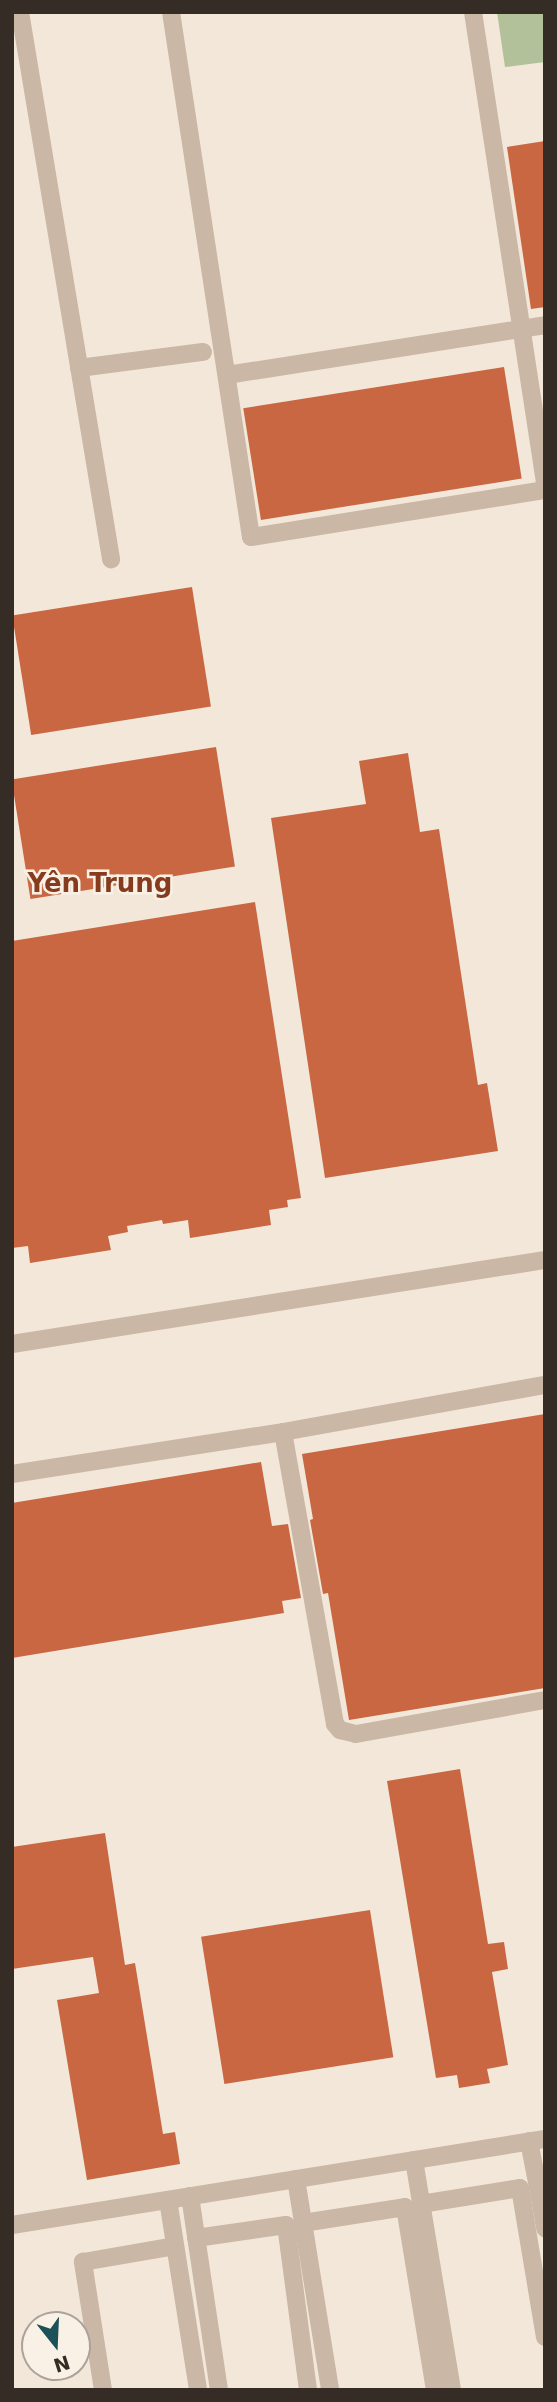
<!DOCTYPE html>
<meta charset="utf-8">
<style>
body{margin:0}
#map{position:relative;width:557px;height:2402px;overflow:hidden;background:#f2e7d9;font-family:"DejaVu Sans",sans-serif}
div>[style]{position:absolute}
.green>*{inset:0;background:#b2c199}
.building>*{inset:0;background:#c86741;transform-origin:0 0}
.minor>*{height:18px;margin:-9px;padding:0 9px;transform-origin:9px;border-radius:9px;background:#cab7a5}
span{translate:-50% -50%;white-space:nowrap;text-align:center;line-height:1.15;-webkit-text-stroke:5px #f9f1e5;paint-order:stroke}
.district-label{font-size:26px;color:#863b1e;font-weight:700}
.frame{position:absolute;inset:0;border:14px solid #352c26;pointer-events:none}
.north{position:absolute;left:21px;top:2311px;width:70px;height:70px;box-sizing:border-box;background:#f9f1e5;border:2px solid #aba299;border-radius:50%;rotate:162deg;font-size:19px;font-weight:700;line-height:28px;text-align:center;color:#352c26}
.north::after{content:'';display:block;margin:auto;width:24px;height:32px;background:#1b5157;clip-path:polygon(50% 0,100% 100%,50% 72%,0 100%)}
</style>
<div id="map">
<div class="green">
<i style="clip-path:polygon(497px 12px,545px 12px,545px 62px,505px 67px)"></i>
</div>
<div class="building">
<i style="clip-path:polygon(545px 141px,545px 307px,531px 309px,507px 147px)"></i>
<i style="left:504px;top:367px;width:113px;height:264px;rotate:81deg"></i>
<i style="left:192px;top:587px;width:121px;height:182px;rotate:81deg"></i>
<i style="left:216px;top:747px;width:121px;height:207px;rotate:81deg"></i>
<i style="clip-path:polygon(408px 753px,420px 832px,439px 829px,478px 1085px,487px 1083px,498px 1151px,325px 1178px,271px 818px,366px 804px,359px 761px)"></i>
<i style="clip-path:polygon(255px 902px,301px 1198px,287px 1200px,288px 1207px,269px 1210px,271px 1225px,190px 1238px,188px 1220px,163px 1224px,162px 1220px,127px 1226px,128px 1232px,108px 1236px,111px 1250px,30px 1263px,28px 1246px,12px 1248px,12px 941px)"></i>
<i style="clip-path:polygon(545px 1414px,545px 1688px,349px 1720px,328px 1593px,323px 1594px,310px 1520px,313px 1519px,302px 1454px)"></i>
<i style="clip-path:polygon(261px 1462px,272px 1526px,288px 1524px,301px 1598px,282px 1601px,284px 1613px,12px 1658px,12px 1503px)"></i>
<i style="clip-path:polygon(460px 1769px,488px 1944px,504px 1942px,508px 1969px,492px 1972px,508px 2065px,487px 2069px,490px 2083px,459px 2088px,457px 2075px,436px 2078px,387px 1781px)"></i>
<i style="clip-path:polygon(105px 1833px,125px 1965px,135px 1963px,163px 2134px,175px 2132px,180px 2164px,87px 2180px,57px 2000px,99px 1993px,93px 1957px,12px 1969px,12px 1847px)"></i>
<i style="left:370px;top:1910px;width:149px;height:171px;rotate:81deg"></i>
</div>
<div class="minor">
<i style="left:20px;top:12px;width:555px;rotate:80.55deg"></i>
<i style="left:171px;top:12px;width:531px;rotate:81.34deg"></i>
<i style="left:251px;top:537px;width:298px;rotate:-9.1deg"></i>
<i style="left:473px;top:12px;width:474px;rotate:81.3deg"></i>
<i style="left:79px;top:368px;width:125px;rotate:-7.4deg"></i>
<i style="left:227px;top:375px;width:322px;rotate:-8.9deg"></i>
<i style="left:12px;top:1344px;width:540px;rotate:-8.96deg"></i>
<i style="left:283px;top:1432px;width:297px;rotate:79.9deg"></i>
<i style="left:335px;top:1724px;width:8px;rotate:50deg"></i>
<i style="left:340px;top:1730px;width:16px;rotate:14deg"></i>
<i style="left:356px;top:1734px;width:192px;rotate:-10.2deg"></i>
<i style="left:12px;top:1474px;width:274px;rotate:-8.8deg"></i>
<i style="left:283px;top:1432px;width:266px;rotate:-10.2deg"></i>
<i style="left:529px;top:2141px;width:53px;rotate:79.1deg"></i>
<i style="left:414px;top:2160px;width:233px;rotate:80.6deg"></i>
<i style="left:296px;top:2179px;width:214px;rotate:80.8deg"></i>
<i style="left:545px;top:2192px;width:6px;rotate:171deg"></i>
<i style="left:539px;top:2193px;width:36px;rotate:80deg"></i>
<i style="left:190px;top:2196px;width:196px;rotate:81.5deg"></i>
<i style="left:168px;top:2200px;width:192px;rotate:81deg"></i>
<i style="left:421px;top:2204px;width:100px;rotate:-9.2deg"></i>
<i style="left:520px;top:2188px;width:151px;rotate:80.5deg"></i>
<i style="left:303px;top:2223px;width:103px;rotate:-8.9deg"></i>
<i style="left:405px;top:2207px;width:185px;rotate:80.7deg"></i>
<i style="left:12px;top:2225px;width:540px;rotate:-9.17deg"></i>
<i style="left:196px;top:2238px;width:91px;rotate:-8.2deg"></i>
<i style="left:286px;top:2225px;width:166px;rotate:82.4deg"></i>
<i style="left:103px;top:2390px;width:130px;rotate:-98.9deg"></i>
<i style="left:83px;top:2262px;width:93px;rotate:-9.9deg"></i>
</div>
<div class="district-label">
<span style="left:100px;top:884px">Yên Trung</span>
</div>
<div class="frame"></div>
<div class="north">N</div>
</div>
